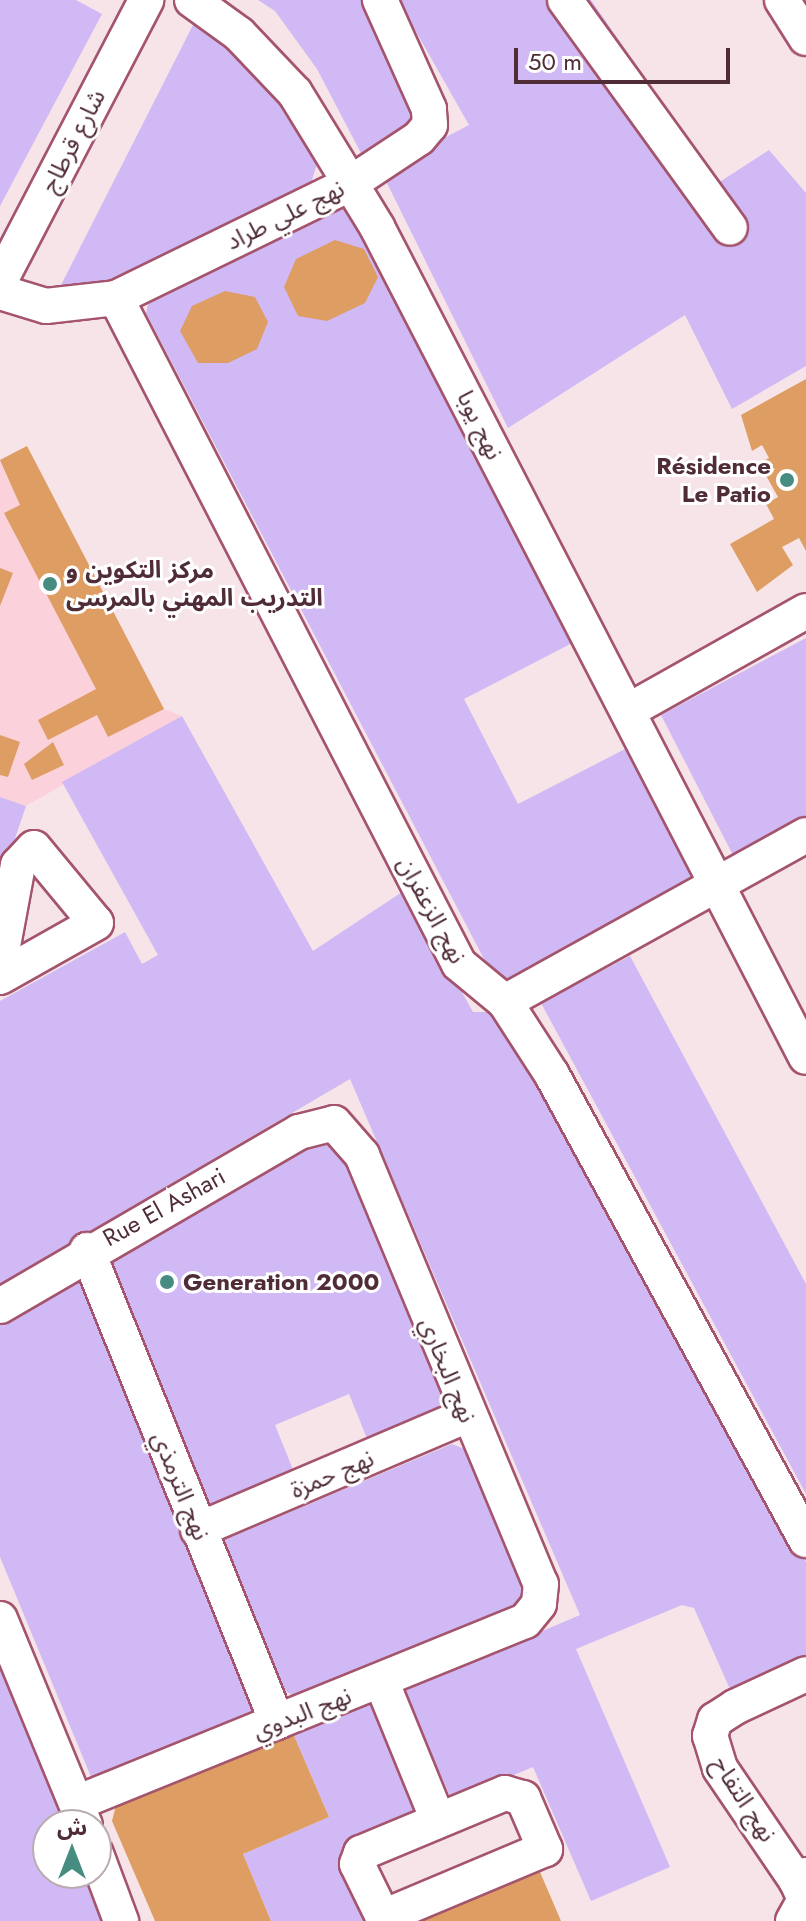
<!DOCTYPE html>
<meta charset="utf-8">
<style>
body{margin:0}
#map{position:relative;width:806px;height:1921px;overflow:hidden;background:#f7e4e8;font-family:Jost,"Noto Sans Arabic",sans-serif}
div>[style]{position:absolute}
.built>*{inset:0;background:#fbd2dc}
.green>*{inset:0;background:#d0b9f4}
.building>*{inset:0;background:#de9d63}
.roads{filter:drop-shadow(2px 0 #a4546c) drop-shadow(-2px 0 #a4546c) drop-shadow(0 2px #a4546c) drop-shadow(0 -2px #a4546c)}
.minor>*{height:34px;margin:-17px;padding:0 17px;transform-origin:17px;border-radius:17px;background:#fff}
.dots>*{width:22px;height:22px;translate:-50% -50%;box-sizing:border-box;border:4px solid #fff;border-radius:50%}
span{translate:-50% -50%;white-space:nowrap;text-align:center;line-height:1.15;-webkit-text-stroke:6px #fff;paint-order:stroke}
.street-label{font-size:24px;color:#4f2c36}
.poi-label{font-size:24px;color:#4f2c36;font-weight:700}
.right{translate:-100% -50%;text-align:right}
.left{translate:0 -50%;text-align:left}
.north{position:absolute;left:32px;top:1809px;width:80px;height:80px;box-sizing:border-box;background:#fff;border:2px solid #b9abaf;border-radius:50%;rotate:0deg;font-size:22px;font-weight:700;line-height:32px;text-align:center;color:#4f2c36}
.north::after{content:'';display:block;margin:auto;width:28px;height:36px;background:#478c81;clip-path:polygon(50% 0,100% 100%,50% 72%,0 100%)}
.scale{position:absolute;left:514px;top:48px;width:216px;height:36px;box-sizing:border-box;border:4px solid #4f2c36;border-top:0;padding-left:10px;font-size:24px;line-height:28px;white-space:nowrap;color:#4f2c36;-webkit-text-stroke:6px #fff;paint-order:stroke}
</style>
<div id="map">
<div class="built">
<i style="clip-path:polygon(27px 446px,164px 709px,182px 716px,26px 806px,0 797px,0 460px)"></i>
</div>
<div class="green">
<i style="clip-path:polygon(0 0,76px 0,102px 14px,0 206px)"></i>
<i style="clip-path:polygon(258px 0,369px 0,434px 120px,363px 157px,317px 69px,275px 11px)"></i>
<i style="clip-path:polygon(398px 0,591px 0,718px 183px,769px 150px,806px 193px,806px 366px,732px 409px,685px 315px,508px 428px,381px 171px,469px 125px)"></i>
<i style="clip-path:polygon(194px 23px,245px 43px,317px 164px,311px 183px,97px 291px,58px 291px)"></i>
<i style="clip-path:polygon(345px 204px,360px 210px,578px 640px,464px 699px,518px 804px,633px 745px,698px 867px,690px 893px,516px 984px,495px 980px,146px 313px,149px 300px)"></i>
<i style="clip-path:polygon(806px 638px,806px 825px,736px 861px,661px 715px)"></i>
<i style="clip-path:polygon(182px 716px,313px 951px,405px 890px,473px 1012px,500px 1012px,806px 1562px,806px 1656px,733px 1696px,694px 1608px,682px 1605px,576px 1649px,670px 1867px,591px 1901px,533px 1767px,452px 1801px,404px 1690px,580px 1615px,350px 1079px,0 1284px,0 1001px,125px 932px,142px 964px,158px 955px,62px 782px)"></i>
<i style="clip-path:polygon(0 797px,26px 806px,0 883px)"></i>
<i style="clip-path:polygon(630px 956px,806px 1284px,806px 1494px,541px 1003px)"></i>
<i style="clip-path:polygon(327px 1132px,343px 1144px,448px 1390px,435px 1413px,368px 1441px,349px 1394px,275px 1425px,296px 1477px,211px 1513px,110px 1256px)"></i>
<i style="clip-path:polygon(76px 1271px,260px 1716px,94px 1784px,0 1557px,0 1324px)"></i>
<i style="clip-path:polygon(452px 1444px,472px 1452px,530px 1588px,518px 1606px,298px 1699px,281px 1688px,219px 1542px)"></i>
<i style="clip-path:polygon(0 1637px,78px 1825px,48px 1825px,48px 1873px,96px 1873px,117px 1921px,0 1921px)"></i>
<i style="clip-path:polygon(364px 1701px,383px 1713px,423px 1807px,418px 1823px,345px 1855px,373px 1921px,271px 1921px,243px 1854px,329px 1817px,292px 1731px)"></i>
</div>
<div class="building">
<i style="clip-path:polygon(335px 240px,364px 249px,378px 277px,365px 303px,327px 321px,298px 316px,284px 287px,296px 259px)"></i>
<i style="clip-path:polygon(225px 291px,255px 297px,268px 322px,257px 349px,228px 363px,198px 363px,180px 331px,192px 306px)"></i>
<i style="clip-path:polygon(806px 379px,806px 551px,799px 538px,782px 547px,793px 565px,757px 592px,730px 544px,774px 519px,766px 504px,778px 497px,759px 463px,769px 458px,762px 445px,752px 451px,741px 415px)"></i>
<i style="clip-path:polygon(27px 446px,164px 709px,108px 737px,97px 715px,48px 740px,38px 720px,96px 689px,4px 513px,20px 505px,0 460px)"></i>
<i style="clip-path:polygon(0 568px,13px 573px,0 606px)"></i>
<i style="clip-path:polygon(0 735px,20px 742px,8px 777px,0 775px)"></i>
<i style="clip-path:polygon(53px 742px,64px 765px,32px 780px,24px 764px)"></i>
<i style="clip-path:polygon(292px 1731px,329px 1817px,243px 1854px,271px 1921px,155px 1921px,112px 1821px,116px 1805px)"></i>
<i style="clip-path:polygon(537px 1865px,561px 1921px,411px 1921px)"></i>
</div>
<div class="roads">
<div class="minor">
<i style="left:192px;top:0;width:58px;rotate:35.9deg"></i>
<i style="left:239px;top:34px;width:81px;rotate:46.5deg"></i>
<i style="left:295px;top:93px;width:157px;rotate:58.5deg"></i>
<i style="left:377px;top:227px;width:934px;rotate:62.67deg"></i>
<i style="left:565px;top:0;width:281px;rotate:54.1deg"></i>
<i style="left:782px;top:0;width:45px;rotate:57.7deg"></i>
<i style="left:0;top:281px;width:317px;rotate:-62.5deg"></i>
<i style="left:0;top:292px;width:48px;rotate:16.9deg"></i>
<i style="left:46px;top:306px;width:70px;rotate:-6.5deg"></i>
<i style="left:116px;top:298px;width:258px;rotate:-26deg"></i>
<i style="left:348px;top:185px;width:85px;rotate:-33.5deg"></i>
<i style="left:419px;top:138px;width:17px;rotate:-50deg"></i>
<i style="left:430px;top:125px;width:16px;rotate:-94deg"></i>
<i style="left:429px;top:109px;width:120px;rotate:-114.2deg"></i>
<i style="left:116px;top:298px;width:749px;rotate:62.75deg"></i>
<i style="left:459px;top:964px;width:60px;rotate:39.6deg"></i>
<i style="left:505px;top:1002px;width:87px;rotate:57.2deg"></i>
<i style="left:552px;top:1075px;width:530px;rotate:61.36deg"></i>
<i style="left:628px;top:711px;width:204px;rotate:-29.3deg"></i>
<i style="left:0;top:962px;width:99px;rotate:-79.5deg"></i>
<i style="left:18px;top:865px;width:23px;rotate:-47deg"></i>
<i style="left:34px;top:848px;width:97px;rotate:50.4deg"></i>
<i style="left:96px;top:923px;width:110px;rotate:150.6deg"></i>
<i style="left:505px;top:1002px;width:344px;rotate:-29deg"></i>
<i style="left:87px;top:1250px;width:509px;rotate:68.07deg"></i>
<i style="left:0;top:1306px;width:346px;rotate:-30.2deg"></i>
<i style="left:299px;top:1132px;width:36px;rotate:-14deg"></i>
<i style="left:334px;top:1123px;width:43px;rotate:48.8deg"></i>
<i style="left:362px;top:1155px;width:465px;rotate:67.4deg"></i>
<i style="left:541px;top:1584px;width:20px;rotate:96deg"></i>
<i style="left:539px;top:1604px;width:22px;rotate:129deg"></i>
<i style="left:525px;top:1621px;width:484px;rotate:157.9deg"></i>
<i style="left:198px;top:1530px;width:290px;rotate:-23.1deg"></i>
<i style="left:0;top:1619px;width:223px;rotate:67.6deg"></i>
<i style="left:382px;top:1683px;width:148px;rotate:67.8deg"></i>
<i style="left:505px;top:1793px;width:19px;rotate:16deg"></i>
<i style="left:523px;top:1798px;width:56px;rotate:66.7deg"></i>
<i style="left:545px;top:1849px;width:176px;rotate:157.2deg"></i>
<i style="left:383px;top:1917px;width:59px;rotate:-116.1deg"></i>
<i style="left:357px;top:1864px;width:12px;rotate:-70deg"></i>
<i style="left:361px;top:1853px;width:156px;rotate:-22.6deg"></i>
<i style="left:96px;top:1854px;width:72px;rotate:69.5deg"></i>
<i style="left:796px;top:1880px;width:135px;rotate:-124.2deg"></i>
<i style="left:720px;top:1768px;width:34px;rotate:-107deg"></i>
<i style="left:710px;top:1736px;width:17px;rotate:-73deg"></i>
<i style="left:715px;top:1720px;width:24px;rotate:-33deg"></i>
<i style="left:735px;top:1707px;width:78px;rotate:-24.9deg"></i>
<i style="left:793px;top:1921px;width:25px;rotate:-61deg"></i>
<i style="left:805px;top:1899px;width:21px;rotate:-115deg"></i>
<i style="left:796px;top:1880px;width:11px;rotate:-27deg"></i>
</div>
</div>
<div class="dots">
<i style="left:787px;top:480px;background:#478c81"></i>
<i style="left:50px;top:584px;background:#478c81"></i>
<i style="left:167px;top:1282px;background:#478c81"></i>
</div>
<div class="street-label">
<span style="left:73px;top:141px;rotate:-63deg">شارع قرطاج</span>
<span style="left:285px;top:215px;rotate:-26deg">نهج علي طراد</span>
<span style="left:480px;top:425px;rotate:64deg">نهج يوبا</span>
<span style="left:432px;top:910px;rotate:62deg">نهج الزعفران</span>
<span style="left:164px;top:1207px;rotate:-29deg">Rue El Ashari</span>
<span style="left:448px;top:1370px;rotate:68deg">نهج البخاري</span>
<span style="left:332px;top:1474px;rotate:-23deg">نهج حمزة</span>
<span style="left:181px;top:1486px;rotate:68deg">نهج الترمذي</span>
<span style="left:302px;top:1713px;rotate:-21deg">نهج البدوي</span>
<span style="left:744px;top:1799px;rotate:57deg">نهج التفاح</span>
</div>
<div class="poi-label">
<span class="right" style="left:771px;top:480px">Résidence<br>Le Patio</span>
<span class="left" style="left:66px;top:584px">مركز التكوين و<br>التدريب المهني بالمرسى</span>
<span class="left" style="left:183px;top:1282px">Generation 2000</span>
</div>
<div class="north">ش</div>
<div class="scale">50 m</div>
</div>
